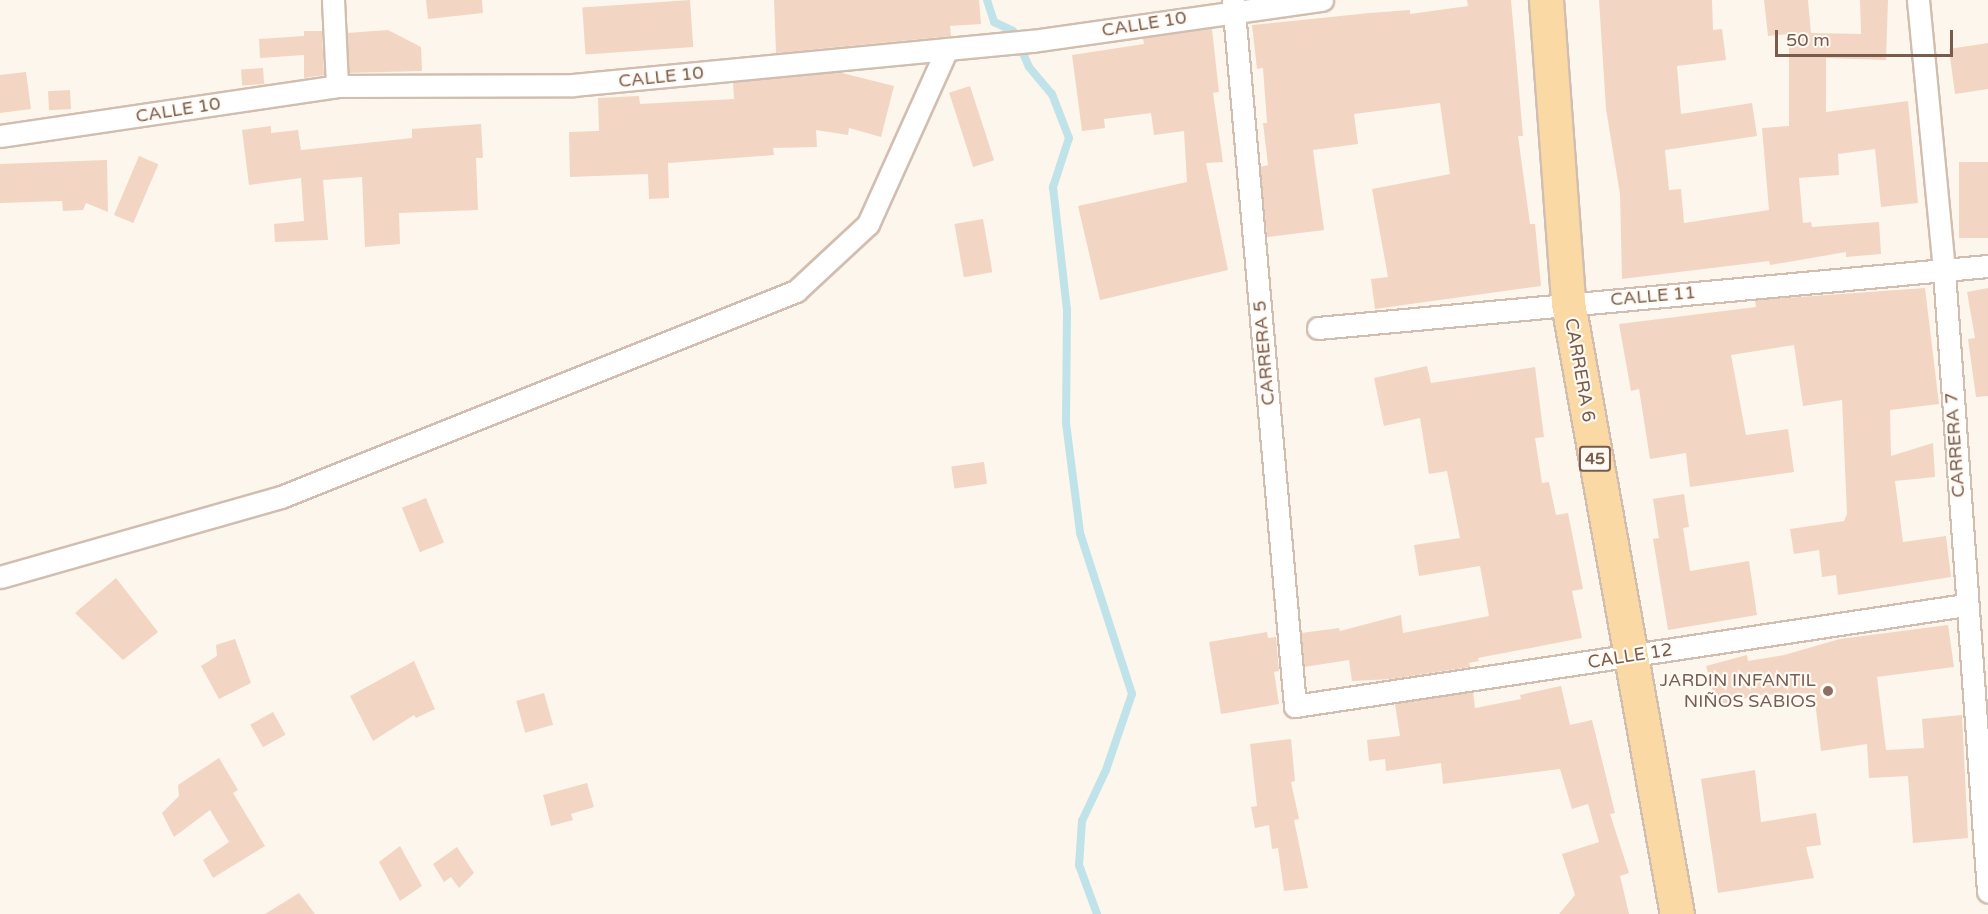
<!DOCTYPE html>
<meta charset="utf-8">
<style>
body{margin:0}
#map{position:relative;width:1988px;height:914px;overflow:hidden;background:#fdf6ec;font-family:"Varela Round",sans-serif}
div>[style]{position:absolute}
.stream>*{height:8px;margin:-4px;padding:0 4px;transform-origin:4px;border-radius:4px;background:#bfe3e8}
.building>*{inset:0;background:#f3d5c3;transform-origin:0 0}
.roads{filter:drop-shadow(2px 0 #d1beb0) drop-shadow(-2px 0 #d1beb0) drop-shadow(0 2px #d1beb0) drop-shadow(0 -2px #d1beb0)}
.street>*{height:21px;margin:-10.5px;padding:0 10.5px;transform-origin:10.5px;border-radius:10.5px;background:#fff}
.primary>*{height:33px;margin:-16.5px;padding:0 16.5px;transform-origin:16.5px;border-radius:16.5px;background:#fbd9a5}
.dots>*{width:16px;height:16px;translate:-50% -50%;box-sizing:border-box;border:3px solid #fffaf3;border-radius:50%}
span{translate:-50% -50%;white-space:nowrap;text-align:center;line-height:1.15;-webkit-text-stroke:4.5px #fffaf3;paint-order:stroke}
.shield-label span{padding:2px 4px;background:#fffaf3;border:2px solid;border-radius:4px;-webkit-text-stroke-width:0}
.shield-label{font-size:16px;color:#7a5c4d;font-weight:700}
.street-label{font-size:18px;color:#7a5c4d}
.education-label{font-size:18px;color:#785e54}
.right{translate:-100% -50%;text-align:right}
.scale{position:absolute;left:1775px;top:30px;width:178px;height:27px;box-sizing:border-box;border:3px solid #7a5c4d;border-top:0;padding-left:8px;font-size:18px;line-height:21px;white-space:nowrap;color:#7a5c4d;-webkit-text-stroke:4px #fffaf3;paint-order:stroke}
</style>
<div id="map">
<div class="stream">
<i style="left:987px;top:0;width:23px;rotate:72deg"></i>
<i style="left:994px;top:22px;width:21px;rotate:25deg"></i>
<i style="left:1013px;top:31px;width:39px;rotate:66deg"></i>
<i style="left:1029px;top:67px;width:35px;rotate:50deg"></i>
<i style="left:1052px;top:94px;width:47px;rotate:68.9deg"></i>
<i style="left:1069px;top:138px;width:52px;rotate:108.1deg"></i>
<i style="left:1053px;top:187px;width:124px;rotate:83.5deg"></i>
<i style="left:1067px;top:310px;width:113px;rotate:90.5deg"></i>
<i style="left:1066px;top:423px;width:111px;rotate:82.7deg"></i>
<i style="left:1080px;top:533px;width:169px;rotate:72.1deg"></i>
<i style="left:1132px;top:694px;width:80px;rotate:108.9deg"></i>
<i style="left:1106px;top:770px;width:56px;rotate:115.2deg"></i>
<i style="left:1082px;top:821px;width:44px;rotate:93.9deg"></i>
<i style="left:1079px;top:865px;width:52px;rotate:69.8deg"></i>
</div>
<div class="building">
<i style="clip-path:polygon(426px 0,482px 0,483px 13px,428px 19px)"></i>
<i style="left:690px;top:0;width:47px;height:108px;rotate:86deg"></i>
<i style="clip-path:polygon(774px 0,979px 0,981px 24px,950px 26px,951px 36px,776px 53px)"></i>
<i style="clip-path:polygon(1467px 0,1511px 0,1523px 136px,1518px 136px,1530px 224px,1535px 224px,1541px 286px,1375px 309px,1371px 279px,1388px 277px,1372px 189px,1450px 174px,1440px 103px,1354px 114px,1358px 144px,1313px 150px,1324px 230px,1267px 237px,1260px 167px,1268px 165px,1263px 123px,1267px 123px,1263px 68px,1257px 69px,1252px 25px,1370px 13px,1410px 10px,1410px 14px,1468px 6px)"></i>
<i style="clip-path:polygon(1599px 0,1712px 0,1713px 30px,1722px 29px,1726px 60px,1677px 66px,1681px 114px,1752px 103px,1757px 136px,1665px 150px,1669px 190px,1681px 189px,1684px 223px,1769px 210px,1762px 128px,1789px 126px,1789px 34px,1768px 36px,1764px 0,1808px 0,1811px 33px,1861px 34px,1860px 0,1888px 0,1886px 60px,1826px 58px,1826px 112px,1908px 101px,1918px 203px,1881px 207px,1875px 149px,1838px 154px,1839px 175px,1799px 178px,1803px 223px,1811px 222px,1812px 227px,1879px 222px,1881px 254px,1846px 257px,1846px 252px,1770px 265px,1769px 261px,1622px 279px,1620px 194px,1606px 109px)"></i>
<i style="clip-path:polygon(1212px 29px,1219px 92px,1213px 93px,1223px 162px,1206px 163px,1228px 270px,1100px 300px,1078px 206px,1187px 182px,1184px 131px,1154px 135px,1151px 113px,1104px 119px,1105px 128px,1082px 131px,1072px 55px,1144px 44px,1143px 38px)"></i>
<i style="clip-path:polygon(388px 30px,421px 47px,422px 71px,349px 73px,347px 33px)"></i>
<i style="clip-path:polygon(304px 31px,322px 31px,324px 75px,304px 78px,304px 55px,260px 58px,259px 39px,304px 36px)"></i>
<i style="clip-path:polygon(1988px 43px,1988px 89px,1955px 94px,1949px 49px)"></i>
<i style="left:263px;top:68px;width:16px;height:22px;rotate:86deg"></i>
<i style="clip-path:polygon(26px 72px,31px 109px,0 113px,0 75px)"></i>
<i style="clip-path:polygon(838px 72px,894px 86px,881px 137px,849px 128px,848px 135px,816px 130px,817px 147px,773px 148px,774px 155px,668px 163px,669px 198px,649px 199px,648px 174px,570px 177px,569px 132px,599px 131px,598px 98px,639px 96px,640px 104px,734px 99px,733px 82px)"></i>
<i style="left:970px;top:86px;width:78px;height:22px;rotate:72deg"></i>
<i style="left:70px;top:90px;width:19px;height:22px;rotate:87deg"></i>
<i style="clip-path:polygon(481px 124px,483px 158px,476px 158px,478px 210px,399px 213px,400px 244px,365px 247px,362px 177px,323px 180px,328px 240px,275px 242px,274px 224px,304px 221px,301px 178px,249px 185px,242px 130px,271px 126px,271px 133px,298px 130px,301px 150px,412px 138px,412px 129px)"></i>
<i style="left:139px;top:156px;width:21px;height:64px;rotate:23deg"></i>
<i style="clip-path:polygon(107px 160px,108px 212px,86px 203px,83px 210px,63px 211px,62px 201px,0 203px,0 164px)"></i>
<i style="left:1988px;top:162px;width:76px;height:29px;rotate:90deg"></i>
<i style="left:983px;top:219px;width:54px;height:29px;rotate:80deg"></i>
<i style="clip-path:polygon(1925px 288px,1939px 404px,1890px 410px,1891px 456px,1933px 443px,1935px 477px,1895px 481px,1903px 542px,1946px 536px,1951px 577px,1838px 595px,1836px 575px,1822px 577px,1819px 550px,1794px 554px,1790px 529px,1844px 521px,1847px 514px,1842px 400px,1803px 406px,1794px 345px,1731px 355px,1746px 435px,1788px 429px,1794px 472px,1690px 487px,1686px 453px,1650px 459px,1639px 389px,1631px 391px,1619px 324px,1756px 307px,1755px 300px)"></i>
<i style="clip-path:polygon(1988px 288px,1988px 396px,1976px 397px,1968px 339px,1975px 338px,1967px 292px)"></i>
<i style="clip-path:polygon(1427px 366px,1431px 383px,1535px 367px,1544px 437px,1535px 438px,1542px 483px,1549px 482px,1556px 515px,1568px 513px,1583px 589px,1572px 591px,1582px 638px,1478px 658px,1479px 661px,1469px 663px,1470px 667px,1391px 679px,1352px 681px,1349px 660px,1304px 667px,1301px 633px,1339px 628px,1340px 631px,1401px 615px,1403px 633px,1489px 616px,1480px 566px,1419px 576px,1414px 545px,1460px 538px,1447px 471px,1429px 474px,1420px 418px,1384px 426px,1374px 378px)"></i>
<i style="left:984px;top:462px;width:22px;height:33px;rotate:82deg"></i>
<i style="clip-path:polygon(1684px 494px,1689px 527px,1683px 528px,1690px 571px,1749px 561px,1757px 615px,1668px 630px,1653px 539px,1659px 538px,1653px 499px)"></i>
<i style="left:426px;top:498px;width:48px;height:26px;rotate:68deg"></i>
<i style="clip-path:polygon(116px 578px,158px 632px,123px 660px,75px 613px)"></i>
<i style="clip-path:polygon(1948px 625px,1954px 667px,1877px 677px,1886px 750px,1924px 748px,1922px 719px,1962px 715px,1968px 838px,1913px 843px,1908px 776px,1869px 778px,1867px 744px,1821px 751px,1814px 693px,1757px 695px,1717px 706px,1706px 666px,1747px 655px,1748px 661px,1784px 655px,1840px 639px)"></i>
<i style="clip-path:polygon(1267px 632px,1268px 638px,1276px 637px,1279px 671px,1274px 672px,1279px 704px,1221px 714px,1209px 642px)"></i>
<i style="clip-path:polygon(235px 639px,251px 683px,219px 699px,201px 666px,217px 656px,216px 645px)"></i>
<i style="clip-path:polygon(414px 661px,435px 709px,416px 718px,414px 715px,373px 741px,350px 696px)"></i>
<i style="clip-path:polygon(1561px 686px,1570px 725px,1592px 720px,1615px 813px,1610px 814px,1629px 873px,1620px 876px,1629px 914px,1559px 914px,1575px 895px,1562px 854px,1599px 842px,1588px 804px,1572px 809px,1560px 769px,1443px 784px,1441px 763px,1386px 771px,1385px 759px,1369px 761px,1367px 740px,1400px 736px,1395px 704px,1473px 692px,1475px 708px,1521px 699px,1520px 695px)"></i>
<i style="left:544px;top:693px;width:33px;height:29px;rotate:74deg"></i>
<i style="left:273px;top:712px;width:26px;height:26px;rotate:61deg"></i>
<i style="clip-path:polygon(1291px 739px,1295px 781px,1291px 782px,1299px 819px,1294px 820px,1308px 888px,1284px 891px,1278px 848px,1272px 849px,1269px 825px,1255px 828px,1251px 807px,1257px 806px,1250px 744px)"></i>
<i style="clip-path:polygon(219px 758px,238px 790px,233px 793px,265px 846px,213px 878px,203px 860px,229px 842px,210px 810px,174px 837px,162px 813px,179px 796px,178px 785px)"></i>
<i style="clip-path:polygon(1755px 770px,1761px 822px,1816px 813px,1821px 845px,1806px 847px,1814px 878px,1718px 893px,1701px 779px)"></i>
<i style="clip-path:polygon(587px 783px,594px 807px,571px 814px,573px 820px,551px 826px,543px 795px)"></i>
<i style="clip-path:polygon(400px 846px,422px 886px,400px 901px,379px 862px)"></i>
<i style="clip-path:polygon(457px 847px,474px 873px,459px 888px,451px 877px,444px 882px,433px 864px)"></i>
<i style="clip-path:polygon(299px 893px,315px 914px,265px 914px)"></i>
</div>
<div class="roads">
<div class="street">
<i style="left:333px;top:0;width:86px;rotate:87.3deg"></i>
<i style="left:1233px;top:0;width:709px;rotate:84.98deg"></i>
<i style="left:1295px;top:706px;width:678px;rotate:-8.57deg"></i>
<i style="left:1918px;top:0;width:272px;rotate:84.5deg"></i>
<i style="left:1944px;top:271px;width:622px;rotate:85.94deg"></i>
<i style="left:0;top:136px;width:341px;rotate:-8.4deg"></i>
<i style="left:337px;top:86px;width:236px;rotate:-0.2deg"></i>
<i style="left:573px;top:85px;width:462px;rotate:-5.5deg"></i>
<i style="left:1033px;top:41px;width:292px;rotate:-8.1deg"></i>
<i style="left:1318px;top:328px;width:673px;rotate:-5.29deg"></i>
<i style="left:0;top:577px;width:292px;rotate:-15.9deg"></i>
<i style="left:281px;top:497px;width:555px;rotate:-21.8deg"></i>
<i style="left:796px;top:291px;width:98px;rotate:-42.9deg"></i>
<i style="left:868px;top:224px;width:192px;rotate:-65.7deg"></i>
</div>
<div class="primary">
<i style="left:1546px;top:0;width:304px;rotate:85.8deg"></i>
<i style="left:1568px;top:303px;width:621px;rotate:79.89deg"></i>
</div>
</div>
<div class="dots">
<i style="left:1828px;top:691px;background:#8d6e63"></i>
</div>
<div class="shield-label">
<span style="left:1595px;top:459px">45</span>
</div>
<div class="street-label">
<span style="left:1144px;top:24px;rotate:-9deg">CALLE 10</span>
<span style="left:661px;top:77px;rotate:-6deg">CALLE 10</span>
<span style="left:178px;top:110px;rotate:-9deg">CALLE 10</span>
<span style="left:1653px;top:296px;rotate:-5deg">CALLE 11</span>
<span style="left:1264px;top:353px;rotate:-95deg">CARRERA 5</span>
<span style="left:1580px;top:370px;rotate:80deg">CARRERA 6</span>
<span style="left:1955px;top:445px;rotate:-94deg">CARRERA 7</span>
<span style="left:1630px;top:656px;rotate:-9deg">CALLE 12</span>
</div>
<div class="education-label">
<span class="right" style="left:1816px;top:691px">JARDIN INFANTIL<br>NIÑOS SABIOS</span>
</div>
<div class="scale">50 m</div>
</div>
